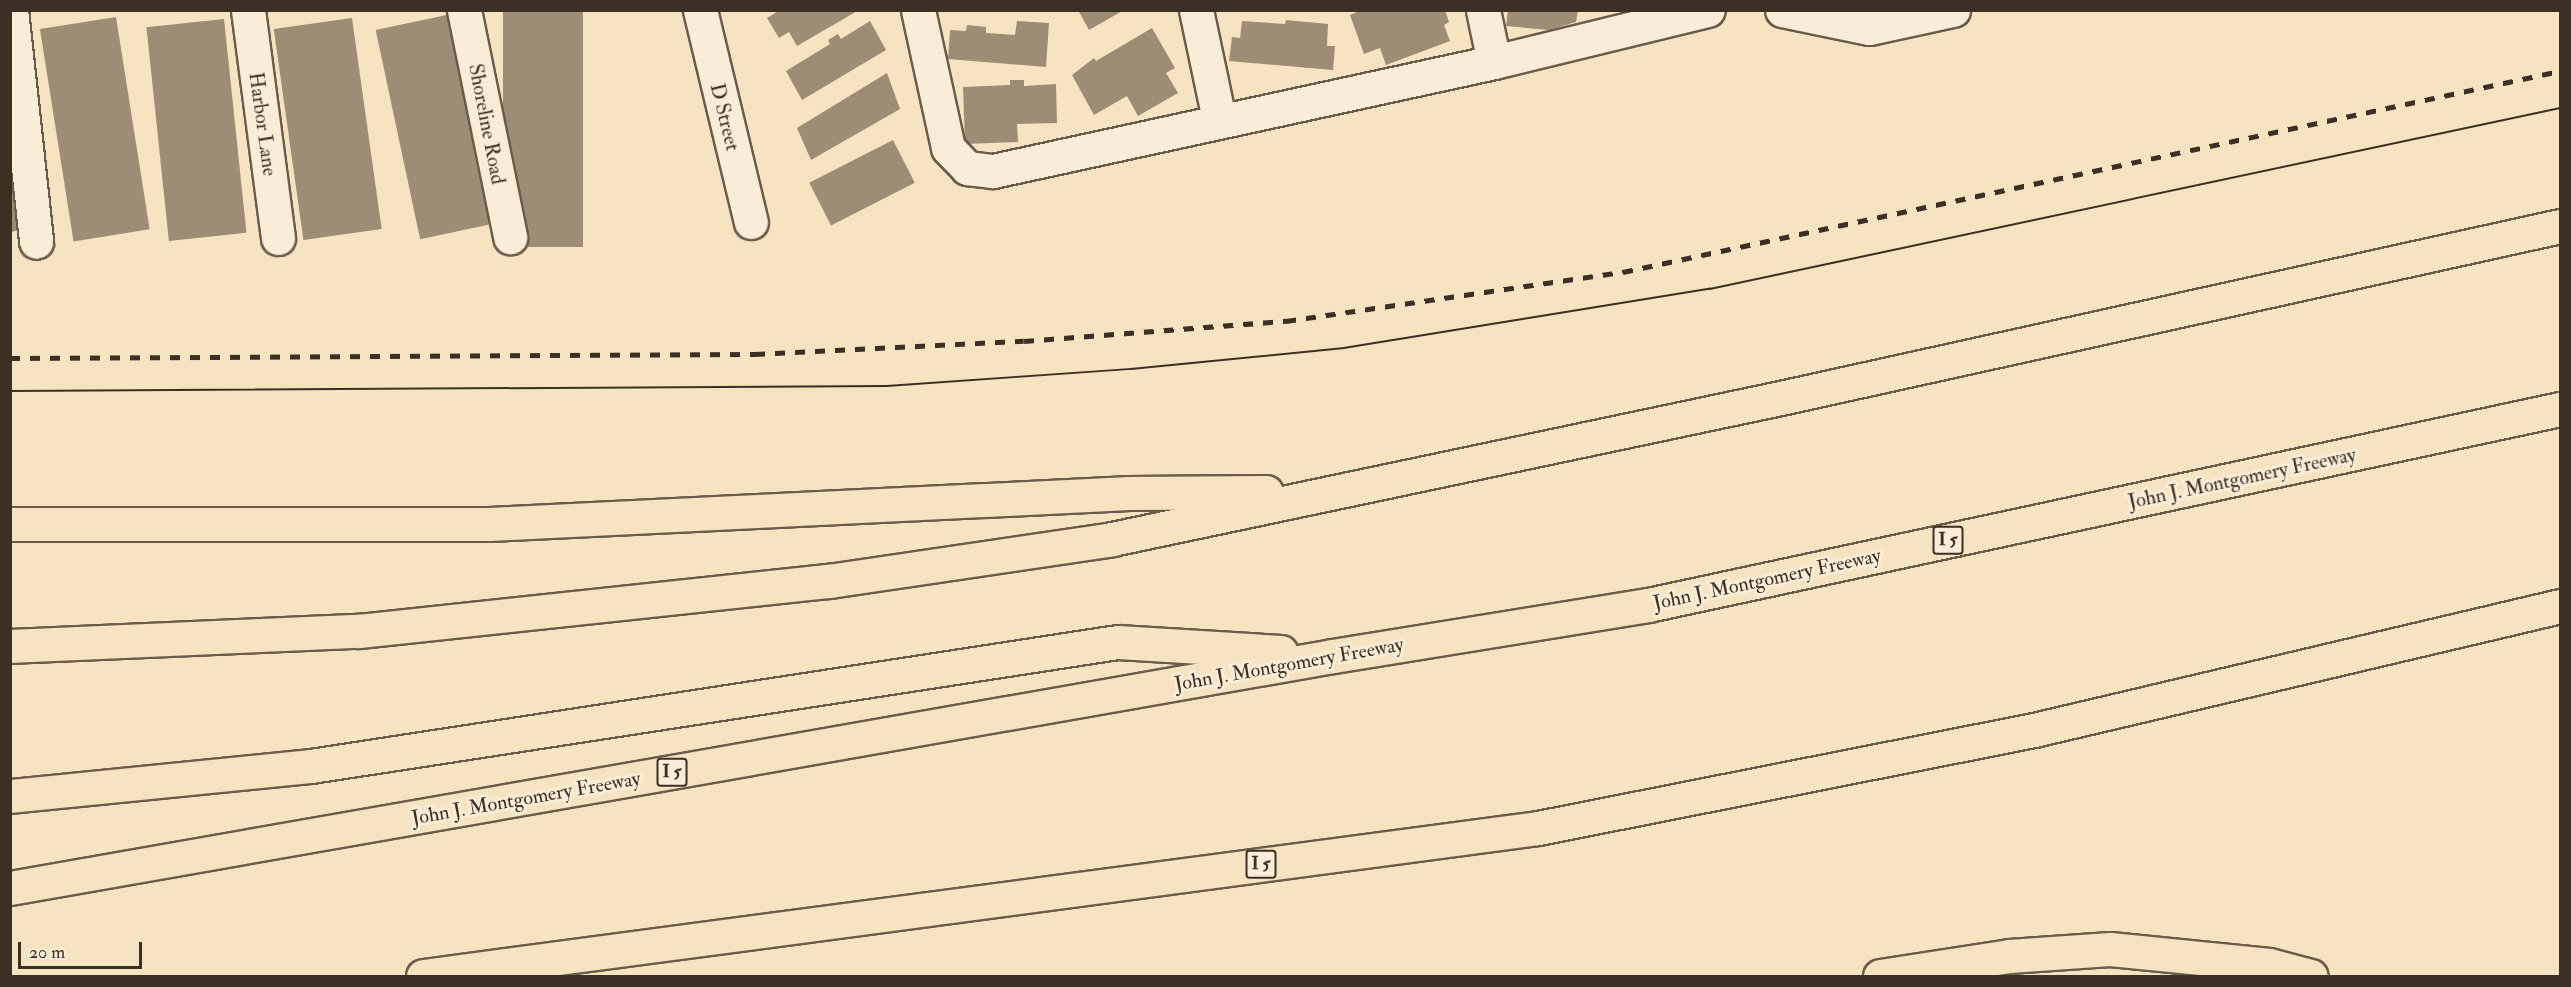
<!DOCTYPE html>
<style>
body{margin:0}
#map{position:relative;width:2571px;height:987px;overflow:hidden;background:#f6e3c1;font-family:"IM FELL Double Pica",serif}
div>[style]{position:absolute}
.building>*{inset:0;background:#9d8d75;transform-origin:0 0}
.roads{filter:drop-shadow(2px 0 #6a5c4a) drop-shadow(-2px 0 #6a5c4a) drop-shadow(0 2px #6a5c4a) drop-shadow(0 -2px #6a5c4a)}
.minor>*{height:33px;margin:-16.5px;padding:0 16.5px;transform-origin:16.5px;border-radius:16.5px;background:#f9edd7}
.highway>*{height:33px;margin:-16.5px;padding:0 16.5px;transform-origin:16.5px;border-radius:16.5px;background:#f6e3c1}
.tram>*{height:1.5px;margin:-0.75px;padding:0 0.75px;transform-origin:0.75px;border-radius:0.75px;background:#3c2f23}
.rail>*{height:4.5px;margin-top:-2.25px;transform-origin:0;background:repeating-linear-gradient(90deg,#3c2f23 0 10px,transparent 0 20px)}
span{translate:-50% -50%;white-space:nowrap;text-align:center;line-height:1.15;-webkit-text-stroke:6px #f9edd7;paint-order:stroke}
.shield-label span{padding:2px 4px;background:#f9edd7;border:2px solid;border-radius:4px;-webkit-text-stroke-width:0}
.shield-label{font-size:18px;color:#3c2f23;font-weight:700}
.street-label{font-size:20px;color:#3c2f23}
.frame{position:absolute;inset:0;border:12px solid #3c2f23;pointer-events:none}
.scale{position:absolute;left:18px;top:942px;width:124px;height:27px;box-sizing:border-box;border:3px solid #3c2f23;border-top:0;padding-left:8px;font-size:18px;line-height:21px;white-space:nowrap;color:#3c2f23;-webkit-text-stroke:4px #f9edd7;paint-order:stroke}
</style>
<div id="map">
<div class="building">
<i style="left:503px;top:10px;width:80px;height:237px"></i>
<i style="clip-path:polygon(780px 10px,859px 10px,797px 46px,789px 32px,779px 38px,767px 18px)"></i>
<i style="clip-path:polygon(1078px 10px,1124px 10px,1089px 30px)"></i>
<i style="clip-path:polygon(1362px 10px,1445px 10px,1449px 22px,1444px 25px,1450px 41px,1386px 65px,1380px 48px,1364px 54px,1350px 15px)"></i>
<i style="clip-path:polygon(1508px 10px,1578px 10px,1576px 22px,1549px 30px,1506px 26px)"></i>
<i style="left:451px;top:14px;width:214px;height:77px;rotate:78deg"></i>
<i style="left:116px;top:17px;width:215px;height:77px;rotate:81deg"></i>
<i style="left:352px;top:18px;width:213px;height:79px;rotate:82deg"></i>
<i style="left:224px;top:19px;width:215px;height:78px;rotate:84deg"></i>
<i style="clip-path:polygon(1286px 20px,1328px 24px,1327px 46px,1335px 46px,1333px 70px,1229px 61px,1232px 37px,1240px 38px,1242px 21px,1285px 24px)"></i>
<i style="clip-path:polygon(870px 21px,886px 50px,802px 100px,786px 71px,830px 44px,828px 40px,838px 34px,841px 39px)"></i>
<i style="clip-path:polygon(1017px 21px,1049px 23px,1046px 67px,948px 59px,950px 30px,966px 31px,967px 25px,986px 27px,986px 33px,1015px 35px)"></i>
<i style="clip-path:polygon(1152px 28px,1175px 68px,1166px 73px,1178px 93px,1138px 116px,1127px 96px,1094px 115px,1072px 75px,1094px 58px,1096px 61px)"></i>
<i style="clip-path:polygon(887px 73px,900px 109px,811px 160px,797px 128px)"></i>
<i style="clip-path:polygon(1010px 80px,1024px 80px,1024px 86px,1056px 84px,1057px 123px,1017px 124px,1018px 142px,965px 144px,963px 87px,1010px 85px)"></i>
<i style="left:893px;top:140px;width:48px;height:94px;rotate:63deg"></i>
<i style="clip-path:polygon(10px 174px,21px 230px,10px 232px)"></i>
</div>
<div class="roads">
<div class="minor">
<i style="left:11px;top:10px;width:233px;rotate:83.8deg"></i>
<i style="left:248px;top:10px;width:230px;rotate:82.5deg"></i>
<i style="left:464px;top:10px;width:232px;rotate:78.5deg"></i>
<i style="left:700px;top:10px;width:218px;rotate:76.5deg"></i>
<i style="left:918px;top:10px;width:141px;rotate:77.7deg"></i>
<i style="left:948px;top:148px;width:28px;rotate:46deg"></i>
<i style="left:967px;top:168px;width:26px;rotate:7deg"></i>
<i style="left:993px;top:171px;width:513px;rotate:-12.27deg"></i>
<i style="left:1494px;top:62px;width:220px;rotate:-13.7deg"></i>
<i style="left:1196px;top:10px;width:111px;rotate:78.1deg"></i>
<i style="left:1483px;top:10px;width:53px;rotate:78.1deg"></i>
<i style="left:1782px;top:10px;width:89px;rotate:11.7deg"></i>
<i style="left:1869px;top:28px;width:86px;rotate:-12.1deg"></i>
</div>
<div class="highway">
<i style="left:10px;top:524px;width:479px"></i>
<i style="left:489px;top:524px;width:641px;rotate:-2.77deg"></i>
<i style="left:1129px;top:493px;width:137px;rotate:-0.4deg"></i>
<i style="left:10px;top:646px;width:349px;rotate:-2.5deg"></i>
<i style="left:359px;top:631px;width:473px;rotate:-6.1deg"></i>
<i style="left:829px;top:581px;width:286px;rotate:-8.4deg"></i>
<i style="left:1112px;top:539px;width:688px;rotate:-11.91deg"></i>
<i style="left:1785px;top:397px;width:794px;rotate:-12.44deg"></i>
<i style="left:10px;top:796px;width:302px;rotate:-5.7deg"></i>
<i style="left:311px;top:766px;width:816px;rotate:-8.74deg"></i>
<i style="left:1118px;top:642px;width:163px;rotate:3.5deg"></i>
<i style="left:10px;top:888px;width:1343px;rotate:-9.95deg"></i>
<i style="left:1333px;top:656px;width:319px;rotate:-9.2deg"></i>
<i style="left:1648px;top:605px;width:933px;rotate:-12.13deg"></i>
<i style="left:423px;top:976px;width:1125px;rotate:-7.56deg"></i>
<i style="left:1538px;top:828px;width:506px;rotate:-11.18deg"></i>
<i style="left:2034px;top:730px;width:540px;rotate:-13.26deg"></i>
<i style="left:1880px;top:976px;width:131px;rotate:-8.8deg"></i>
<i style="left:2009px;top:956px;width:101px;rotate:-4deg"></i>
<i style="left:2110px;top:949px;width:160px;rotate:5.7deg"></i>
<i style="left:2269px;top:965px;width:43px;rotate:14.7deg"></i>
</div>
</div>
<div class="tram">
<i style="left:10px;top:391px;width:877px;rotate:-0.33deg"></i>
<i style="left:887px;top:386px;width:245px;rotate:-4deg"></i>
<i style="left:1131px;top:369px;width:214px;rotate:-5.6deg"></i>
<i style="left:1344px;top:348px;width:371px;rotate:-9.2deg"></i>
<i style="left:1710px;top:289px;width:869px;rotate:-12.02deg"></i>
</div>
<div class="rail">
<i style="left:10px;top:358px;width:745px;rotate:-0.31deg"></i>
<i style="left:755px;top:354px;width:269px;rotate:-2.8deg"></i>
<i style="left:1024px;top:341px;width:263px;rotate:-4.4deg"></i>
<i style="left:1286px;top:321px;width:341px;rotate:-8.3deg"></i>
<i style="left:1623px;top:272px;width:958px;rotate:-12.11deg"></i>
</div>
<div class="shield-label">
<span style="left:1948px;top:540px">I 5</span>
<span style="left:672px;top:772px">I 5</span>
<span style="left:1261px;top:864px">I 5</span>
</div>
<div class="street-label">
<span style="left:725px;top:117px;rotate:76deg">D Street</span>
<span style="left:263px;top:124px;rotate:82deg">Harbor Lane</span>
<span style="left:487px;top:124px;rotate:79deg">Shoreline Road</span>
<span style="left:2242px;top:478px;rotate:-12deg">John J. Montgomery Freeway</span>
<span style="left:1767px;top:579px;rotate:-12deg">John J. Montgomery Freeway</span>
<span style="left:1289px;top:664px;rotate:-10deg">John J. Montgomery Freeway</span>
<span style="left:526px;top:798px;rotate:-10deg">John J. Montgomery Freeway</span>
</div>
<div class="frame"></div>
<div class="scale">20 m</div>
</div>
